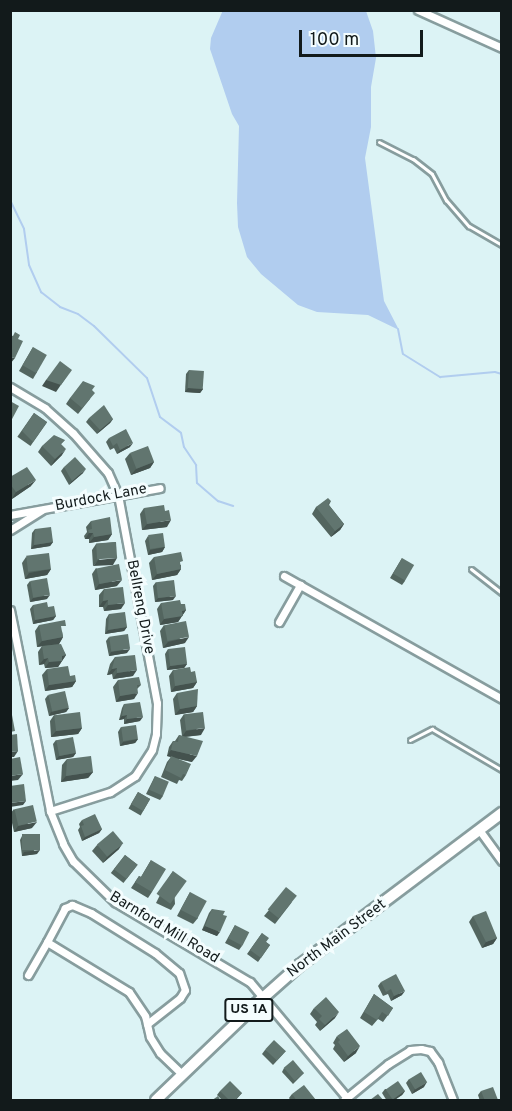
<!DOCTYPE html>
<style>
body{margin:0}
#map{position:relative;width:512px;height:1111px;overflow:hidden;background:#dcf3f5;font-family:Overpass,sans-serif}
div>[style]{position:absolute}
.water>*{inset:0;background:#b1cdef}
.stream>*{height:2px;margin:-1px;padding:0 1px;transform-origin:1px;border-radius:1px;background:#b1cdef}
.roads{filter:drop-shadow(2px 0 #879d9e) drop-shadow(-2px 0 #879d9e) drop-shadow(0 2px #879d9e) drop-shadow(0 -2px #879d9e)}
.service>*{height:3px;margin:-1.5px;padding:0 1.5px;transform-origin:1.5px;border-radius:1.5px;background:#fff}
.minor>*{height:7px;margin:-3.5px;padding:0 3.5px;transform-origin:3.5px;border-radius:3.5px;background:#fff}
.primary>*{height:10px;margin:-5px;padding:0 5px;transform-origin:5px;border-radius:5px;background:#fff}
.wall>*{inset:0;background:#53655f;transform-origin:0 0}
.shaded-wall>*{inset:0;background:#44524e}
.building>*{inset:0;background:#61756f;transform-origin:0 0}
span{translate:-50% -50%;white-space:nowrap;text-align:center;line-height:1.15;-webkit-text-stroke:6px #f4fdfe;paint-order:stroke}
.shield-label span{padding:2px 4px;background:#f4fdfe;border:2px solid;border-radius:4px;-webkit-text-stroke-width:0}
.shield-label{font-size:14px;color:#121a1b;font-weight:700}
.street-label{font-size:15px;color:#121a1b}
.frame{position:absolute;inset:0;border:12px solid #121a1b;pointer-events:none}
.scale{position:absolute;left:299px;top:30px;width:124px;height:27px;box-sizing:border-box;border:3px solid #121a1b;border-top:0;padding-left:8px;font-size:18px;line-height:21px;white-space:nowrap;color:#121a1b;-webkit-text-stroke:4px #f4fdfe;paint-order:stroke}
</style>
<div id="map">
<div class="water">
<i style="clip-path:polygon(223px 10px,366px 11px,373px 31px,376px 58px,371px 87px,371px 127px,365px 158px,384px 301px,399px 330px,368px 315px,317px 312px,298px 305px,261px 274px,247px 257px,238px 227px,237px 203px,239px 126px,232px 114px,210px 49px,211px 38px)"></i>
</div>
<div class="stream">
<i style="left:10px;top:200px;width:32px;rotate:64deg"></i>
<i style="left:24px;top:229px;width:36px;rotate:82deg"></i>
<i style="left:29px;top:265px;width:30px;rotate:66deg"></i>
<i style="left:41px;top:292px;width:24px;rotate:38deg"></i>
<i style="left:60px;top:307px;width:19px;rotate:21deg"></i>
<i style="left:78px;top:314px;width:20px;rotate:37deg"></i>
<i style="left:94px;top:326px;width:74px;rotate:44.5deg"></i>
<i style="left:147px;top:378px;width:41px;rotate:71.6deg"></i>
<i style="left:160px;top:417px;width:26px;rotate:37deg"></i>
<i style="left:181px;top:433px;width:14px;rotate:78deg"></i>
<i style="left:184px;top:447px;width:22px;rotate:56deg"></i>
<i style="left:196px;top:465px;width:18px;rotate:87deg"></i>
<i style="left:197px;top:483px;width:28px;rotate:41deg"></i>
<i style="left:218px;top:501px;width:16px;rotate:18deg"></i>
<i style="left:398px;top:329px;width:25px;rotate:79deg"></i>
<i style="left:403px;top:354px;width:44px;rotate:31.9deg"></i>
<i style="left:440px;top:377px;width:55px;rotate:-5.2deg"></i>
<i style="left:495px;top:372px;width:7px;rotate:16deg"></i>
</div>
<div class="roads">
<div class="service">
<i style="left:379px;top:142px;width:38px;rotate:27deg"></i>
<i style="left:413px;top:159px;width:24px;rotate:38deg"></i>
<i style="left:432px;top:174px;width:30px;rotate:62deg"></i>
<i style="left:446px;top:200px;width:35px;rotate:49deg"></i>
<i style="left:469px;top:226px;width:38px;rotate:30deg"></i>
<i style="left:471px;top:569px;width:39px;rotate:38deg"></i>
<i style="left:410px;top:740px;width:25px;rotate:-27deg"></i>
<i style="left:432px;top:729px;width:81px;rotate:30.4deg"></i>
</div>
<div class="minor">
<i style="left:418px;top:10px;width:92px;rotate:24.3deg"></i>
<i style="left:10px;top:387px;width:41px;rotate:31deg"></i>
<i style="left:45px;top:408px;width:38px;rotate:42deg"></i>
<i style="left:73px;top:433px;width:53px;rotate:48.8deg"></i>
<i style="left:108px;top:473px;width:24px;rotate:66deg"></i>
<i style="left:118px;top:495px;width:212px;rotate:79.4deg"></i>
<i style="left:157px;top:703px;width:31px;rotate:92deg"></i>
<i style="left:156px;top:734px;width:16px;rotate:104deg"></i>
<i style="left:152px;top:750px;width:31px;rotate:123deg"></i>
<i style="left:135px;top:776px;width:30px;rotate:147deg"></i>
<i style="left:110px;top:792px;width:63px;rotate:162.4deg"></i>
<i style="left:10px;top:515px;width:152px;rotate:-10.2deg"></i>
<i style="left:10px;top:530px;width:38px;rotate:-32deg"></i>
<i style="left:284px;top:576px;width:250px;rotate:29.4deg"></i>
<i style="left:10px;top:610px;width:205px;rotate:78.7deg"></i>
<i style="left:50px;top:811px;width:35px;rotate:68deg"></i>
<i style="left:63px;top:844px;width:20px;rotate:60deg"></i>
<i style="left:73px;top:861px;width:59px;rotate:44.3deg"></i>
<i style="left:115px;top:902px;width:157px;rotate:30.7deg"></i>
<i style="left:250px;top:982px;width:151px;rotate:50.1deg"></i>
<i style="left:279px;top:622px;width:43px;rotate:-60.4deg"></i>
<i style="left:480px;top:831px;width:37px;rotate:54deg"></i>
<i style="left:28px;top:975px;width:38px;rotate:-60deg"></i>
<i style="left:147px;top:1024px;width:42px;rotate:-38.2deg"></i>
<i style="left:180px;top:998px;width:9px;rotate:-58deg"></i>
<i style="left:185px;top:990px;width:18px;rotate:-109deg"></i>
<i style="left:179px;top:973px;width:31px;rotate:-140deg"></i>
<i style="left:155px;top:953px;width:75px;rotate:-148deg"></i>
<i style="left:91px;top:913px;width:21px;rotate:-157deg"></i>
<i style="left:72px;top:905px;width:8px;rotate:157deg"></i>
<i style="left:65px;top:908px;width:38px;rotate:118deg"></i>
<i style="left:47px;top:942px;width:96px;rotate:31.4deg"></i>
<i style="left:129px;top:992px;width:29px;rotate:56deg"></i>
<i style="left:145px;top:1016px;width:8px;rotate:76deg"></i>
<i style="left:147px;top:1024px;width:13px;rotate:77deg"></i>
<i style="left:150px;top:1037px;width:19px;rotate:58deg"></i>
<i style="left:160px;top:1053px;width:30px;rotate:44deg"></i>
<i style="left:344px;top:1100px;width:57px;rotate:-39.3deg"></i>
<i style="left:388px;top:1064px;width:26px;rotate:-32deg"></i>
<i style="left:410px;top:1050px;width:11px;rotate:-5deg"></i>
<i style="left:421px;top:1049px;width:9px;rotate:13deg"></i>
<i style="left:430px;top:1051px;width:14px;rotate:54deg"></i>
<i style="left:438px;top:1062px;width:41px;rotate:68.5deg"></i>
</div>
<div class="primary">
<i style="left:156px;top:1100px;width:139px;rotate:-43.8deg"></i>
<i style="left:256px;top:1004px;width:59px;rotate:-41.6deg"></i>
<i style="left:300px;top:965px;width:253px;rotate:-37deg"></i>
</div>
</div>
<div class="wall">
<i style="clip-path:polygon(33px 347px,37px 372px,33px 379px,19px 371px)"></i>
<i style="clip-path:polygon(189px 370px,203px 389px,200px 393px,185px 392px,186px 374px)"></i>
<i style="clip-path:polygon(92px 391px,90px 399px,78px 414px,66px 404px,70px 398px)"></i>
<i style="left:34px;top:413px;width:16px;height:29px;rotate:35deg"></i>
<i style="clip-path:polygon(89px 418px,113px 419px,110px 423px,97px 434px,86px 422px)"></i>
<i style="clip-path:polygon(109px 438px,130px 447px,117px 454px,114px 448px,110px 450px,106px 442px)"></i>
<i style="clip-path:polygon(65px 440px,61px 444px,62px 455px,51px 466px,38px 452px,42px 446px)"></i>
<i style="clip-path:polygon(130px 453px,154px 462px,150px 468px,131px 475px,125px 459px)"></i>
<i style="clip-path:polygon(64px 467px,83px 473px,69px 485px,61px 471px)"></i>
<i style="clip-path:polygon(10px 477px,31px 486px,12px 499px,10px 496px)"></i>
<i style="clip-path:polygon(331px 501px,329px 505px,344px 524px,340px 530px,331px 537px,312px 514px,316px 507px)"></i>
<i style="clip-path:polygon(144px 508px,167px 527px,142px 530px,140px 514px)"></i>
<i style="clip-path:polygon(91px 521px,112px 534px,108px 540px,89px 543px,89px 539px,85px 539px,84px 536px,87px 532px,86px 527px)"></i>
<i style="clip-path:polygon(35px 529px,53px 542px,50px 546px,31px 549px,32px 533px)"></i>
<i style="clip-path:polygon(148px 536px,165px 547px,162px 552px,148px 555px,145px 541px)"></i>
<i style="clip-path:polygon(116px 542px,93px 566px,92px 550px,96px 544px)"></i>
<i style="clip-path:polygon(26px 557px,51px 569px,47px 575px,25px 579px,22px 563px)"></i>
<i style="clip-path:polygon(154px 557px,181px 565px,181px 569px,177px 575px,152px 580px,149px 563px)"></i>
<i style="clip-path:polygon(402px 558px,405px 581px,402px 585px,390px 578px)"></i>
<i style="clip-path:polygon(96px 568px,117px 586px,95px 590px,92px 574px)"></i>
<i style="clip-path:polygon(30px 581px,47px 599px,30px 602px,27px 585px)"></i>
<i style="clip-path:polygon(156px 582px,173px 600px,155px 602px,153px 586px)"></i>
<i style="clip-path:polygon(104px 589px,121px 609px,104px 611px,103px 607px,99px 607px,99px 595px)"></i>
<i style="clip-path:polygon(161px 603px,181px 604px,186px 610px,178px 622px,160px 625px,157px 609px)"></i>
<i style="clip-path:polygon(33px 605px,48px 607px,56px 616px,53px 620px,33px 624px,30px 609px)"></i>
<i style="clip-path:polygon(109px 614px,127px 627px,124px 631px,105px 634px,106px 619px)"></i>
<i style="clip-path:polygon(39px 625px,62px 631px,63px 637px,59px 644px,66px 655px,58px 667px,45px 668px,44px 664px,39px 665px,38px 652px,42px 646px,37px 647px,35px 631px)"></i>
<i style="clip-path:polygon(164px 625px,185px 643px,163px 648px,160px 631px)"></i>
<i style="clip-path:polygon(109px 637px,127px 653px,109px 656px,106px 641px)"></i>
<i style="clip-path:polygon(168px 649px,187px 664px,184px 668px,167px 670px,165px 654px)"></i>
<i style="clip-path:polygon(115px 657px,133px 676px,113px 679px,112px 674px,107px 675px,110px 664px)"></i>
<i style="clip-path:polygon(47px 669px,70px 676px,76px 681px,72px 687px,45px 691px,42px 675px)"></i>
<i style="clip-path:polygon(173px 670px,191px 672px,197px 682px,193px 688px,171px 692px,169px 676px)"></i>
<i style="clip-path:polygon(118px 680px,141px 685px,137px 689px,134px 699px,116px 702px,113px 687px)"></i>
<i style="clip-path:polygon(177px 693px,197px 706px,193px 712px,175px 715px,173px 699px)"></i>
<i style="clip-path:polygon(48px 695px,69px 708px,66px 712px,49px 716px,45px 699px)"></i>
<i style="clip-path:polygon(124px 704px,140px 721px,124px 724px,124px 719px,119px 720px,122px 708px)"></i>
<i style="clip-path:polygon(184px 714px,201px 735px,185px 737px,192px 762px,178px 759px,186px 775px,182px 781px,179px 780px,177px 784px,161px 777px,167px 762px,171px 757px,167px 756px,169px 747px,173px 741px,175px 741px,179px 735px,182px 736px,180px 720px)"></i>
<i style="clip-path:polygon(54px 715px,82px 728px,78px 734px,51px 737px,50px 721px)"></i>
<i style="clip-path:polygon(121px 727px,138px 739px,135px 743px,120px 746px,118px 732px)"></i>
<i style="clip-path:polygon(56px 740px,76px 753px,73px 757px,56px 760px,53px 744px)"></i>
<i style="clip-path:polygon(67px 759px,93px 772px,88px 778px,61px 782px,62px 765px)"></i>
<i style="clip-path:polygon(155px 776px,163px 796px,160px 800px,146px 794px)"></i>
<i style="left:138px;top:792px;width:14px;height:19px;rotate:30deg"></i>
<i style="clip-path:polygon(14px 809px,32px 828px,14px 832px,10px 814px)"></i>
<i style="clip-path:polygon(82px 820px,102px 829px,99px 833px,82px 841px,78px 830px,80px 827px,79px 824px)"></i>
<i style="clip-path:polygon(22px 836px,37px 854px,22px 856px,20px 840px)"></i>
<i style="clip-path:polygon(97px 845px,119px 849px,103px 863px,92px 851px)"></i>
<i style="left:125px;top:855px;width:16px;height:23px;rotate:38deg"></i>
<i style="clip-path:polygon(151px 860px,152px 892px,148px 898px,131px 888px,139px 876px,141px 877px)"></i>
<i style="clip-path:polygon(173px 871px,175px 904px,171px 910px,156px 903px,169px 877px)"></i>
<i style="clip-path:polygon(190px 892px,198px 918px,193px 924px,177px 916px)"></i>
<i style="clip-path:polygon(292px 902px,275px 924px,264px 916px,269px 910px)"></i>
<i style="clip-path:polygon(212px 909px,223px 915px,217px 936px,202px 930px,209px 913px)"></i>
<i style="clip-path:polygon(473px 916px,497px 938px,493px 944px,482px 948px,469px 922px)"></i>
<i style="clip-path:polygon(235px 925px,242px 946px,239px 950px,225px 943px)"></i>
<i style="clip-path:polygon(262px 933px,266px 942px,270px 945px,258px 962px,247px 954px)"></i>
<i style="clip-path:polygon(381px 982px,402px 995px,391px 1001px,388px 994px,383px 996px,378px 986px)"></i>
<i style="clip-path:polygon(374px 994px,393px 1008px,383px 1022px,378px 1019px,372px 1026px,360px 1018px)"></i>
<i style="clip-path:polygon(314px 1008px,335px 1018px,320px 1031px,315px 1025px,317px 1022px,310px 1014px)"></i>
<i style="clip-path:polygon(337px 1036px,356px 1053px,344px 1062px,333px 1049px,335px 1045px,333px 1043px)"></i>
<i style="clip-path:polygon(265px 1050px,286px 1051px,273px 1065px,262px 1054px)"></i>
<i style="clip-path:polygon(284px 1068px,304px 1073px,293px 1084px,282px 1072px)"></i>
<i style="clip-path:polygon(409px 1079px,424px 1087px,412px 1094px,406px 1083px)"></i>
<i style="clip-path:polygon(385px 1089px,405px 1091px,402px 1095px,393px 1101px,387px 1101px,382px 1093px)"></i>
<i style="clip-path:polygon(220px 1091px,242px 1093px,235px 1101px,223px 1101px,217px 1095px)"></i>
<i style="clip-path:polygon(481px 1091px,498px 1101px,480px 1101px,478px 1095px)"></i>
<i style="clip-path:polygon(292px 1094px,316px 1101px,291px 1101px,289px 1098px)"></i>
</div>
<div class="shaded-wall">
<i style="clip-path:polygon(10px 357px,15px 358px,10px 364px)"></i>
<i style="clip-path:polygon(67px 376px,56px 392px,42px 386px,46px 380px)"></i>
<i style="clip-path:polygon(188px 388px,203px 389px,200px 393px,185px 392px)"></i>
<i style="clip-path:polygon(113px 419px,110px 423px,97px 434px,100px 430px)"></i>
<i style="clip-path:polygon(133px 443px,130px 447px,117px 454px,120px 450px)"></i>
<i style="clip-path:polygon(66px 449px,62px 455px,51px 466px,55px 459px)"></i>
<i style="clip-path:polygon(154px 462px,150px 468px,131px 475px,136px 469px)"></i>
<i style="clip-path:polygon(86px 469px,83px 473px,69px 485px,72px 481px)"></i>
<i style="clip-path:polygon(36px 480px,31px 486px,12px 499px,16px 492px)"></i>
<i style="clip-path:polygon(171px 520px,167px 527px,142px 530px,147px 524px)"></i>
<i style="clip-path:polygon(344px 524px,340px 530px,331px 537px,335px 531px)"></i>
<i style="clip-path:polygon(89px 533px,93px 533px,89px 539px,85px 539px)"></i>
<i style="clip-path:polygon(112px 534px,108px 540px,89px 543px,94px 537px)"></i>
<i style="clip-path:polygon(53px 542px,50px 546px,31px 549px,34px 545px)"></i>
<i style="clip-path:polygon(165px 547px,162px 552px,148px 555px,150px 550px)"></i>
<i style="clip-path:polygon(117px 558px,113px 565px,93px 566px,98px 560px)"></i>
<i style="clip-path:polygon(51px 569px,47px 575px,25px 579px,29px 573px)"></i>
<i style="clip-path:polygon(181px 569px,177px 575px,152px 580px,157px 574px)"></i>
<i style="clip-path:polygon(122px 580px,117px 586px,95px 590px,99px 584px)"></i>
<i style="clip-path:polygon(50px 595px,47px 599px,30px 602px,33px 598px)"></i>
<i style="clip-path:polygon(176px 596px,173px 600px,155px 602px,158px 598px)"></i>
<i style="clip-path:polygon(108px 600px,103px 607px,99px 607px,103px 601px)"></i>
<i style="clip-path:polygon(125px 603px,121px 609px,104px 611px,108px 605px)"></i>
<i style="clip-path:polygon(186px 610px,178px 622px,160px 625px,164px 619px,182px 611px)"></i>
<i style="clip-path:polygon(56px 616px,53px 620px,33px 624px,35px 620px)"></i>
<i style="clip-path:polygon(127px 627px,124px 631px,105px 634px,108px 630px)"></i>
<i style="clip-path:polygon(63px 637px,59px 644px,37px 647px,42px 641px)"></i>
<i style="clip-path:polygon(189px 637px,185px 643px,163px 648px,168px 642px)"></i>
<i style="clip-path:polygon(130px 649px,127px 653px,109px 656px,111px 652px)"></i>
<i style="clip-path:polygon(66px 655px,58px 667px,45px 668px,49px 662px,62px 656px)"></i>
<i style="clip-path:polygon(48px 658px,44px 664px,39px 665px,44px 659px)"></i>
<i style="clip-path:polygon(187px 664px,184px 668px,167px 670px,170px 666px)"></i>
<i style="clip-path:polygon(117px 668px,112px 674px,107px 675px,112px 669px)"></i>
<i style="clip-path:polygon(137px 670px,133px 676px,113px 679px,117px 673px)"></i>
<i style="clip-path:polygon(76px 681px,72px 687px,45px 691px,49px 685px)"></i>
<i style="clip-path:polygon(197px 682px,193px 688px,171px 692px,175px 686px)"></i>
<i style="clip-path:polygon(138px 693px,134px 699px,116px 702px,120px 696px)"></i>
<i style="clip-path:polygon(197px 706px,193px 712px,175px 715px,180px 709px)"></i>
<i style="clip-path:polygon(69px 708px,66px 712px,49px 716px,51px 712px)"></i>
<i style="clip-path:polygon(127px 715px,124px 719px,119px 720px,122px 716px)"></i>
<i style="clip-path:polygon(143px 717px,140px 721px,124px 724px,127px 719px)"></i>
<i style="clip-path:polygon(82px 728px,78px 734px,51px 737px,56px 731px)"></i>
<i style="clip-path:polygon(205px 728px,201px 735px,182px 737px,186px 731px)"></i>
<i style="clip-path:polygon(138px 739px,135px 743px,120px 746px,123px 742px)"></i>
<i style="clip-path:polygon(171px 750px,197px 756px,192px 762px,167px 756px)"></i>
<i style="clip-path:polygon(18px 751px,14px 757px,10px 757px,10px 752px)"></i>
<i style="clip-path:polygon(76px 753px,73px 757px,56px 760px,59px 756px)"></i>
<i style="clip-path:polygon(93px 772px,88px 778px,61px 782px,66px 776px)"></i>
<i style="clip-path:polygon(23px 774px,18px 780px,10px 781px,10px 776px)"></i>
<i style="clip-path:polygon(26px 801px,23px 805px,10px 807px,10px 803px)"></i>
<i style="clip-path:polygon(37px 822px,32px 828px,14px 832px,18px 826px)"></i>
<i style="clip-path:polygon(102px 829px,99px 833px,82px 841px,85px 837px)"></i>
<i style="clip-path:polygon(123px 843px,119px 849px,103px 863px,107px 857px)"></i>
<i style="clip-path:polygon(40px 850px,37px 854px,22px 856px,24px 852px)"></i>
<i style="clip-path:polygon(205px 926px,220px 932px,217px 936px,202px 930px)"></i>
<i style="clip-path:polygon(497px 938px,493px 944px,482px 948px,486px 942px)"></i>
<i style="clip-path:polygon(405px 991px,402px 995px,391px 1001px,394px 996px)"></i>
<i style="clip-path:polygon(339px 1012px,335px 1018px,320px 1031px,325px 1025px)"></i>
<i style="clip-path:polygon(360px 1046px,356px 1053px,344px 1062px,348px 1056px)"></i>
<i style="clip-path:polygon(427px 1082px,424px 1087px,412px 1094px,415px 1089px)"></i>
<i style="clip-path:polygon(405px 1091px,402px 1095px,393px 1101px,391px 1101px)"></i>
</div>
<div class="building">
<i style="clip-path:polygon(15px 332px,20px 335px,18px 339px,23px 341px,15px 358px,10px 357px,10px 335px,13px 336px)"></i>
<i style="left:33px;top:347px;width:16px;height:21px;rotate:30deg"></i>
<i style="clip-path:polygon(60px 361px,72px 370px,61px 385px,46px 380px)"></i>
<i style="left:189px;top:370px;width:15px;height:18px;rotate:4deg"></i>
<i style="clip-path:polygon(83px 381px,95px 386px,92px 390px,95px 393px,82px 408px,70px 398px)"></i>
<i style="clip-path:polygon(10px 401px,19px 406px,11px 421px,10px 421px)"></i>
<i style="clip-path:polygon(104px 405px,113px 419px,100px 430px,89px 418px)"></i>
<i style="clip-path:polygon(34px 413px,47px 422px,33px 442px,22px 431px)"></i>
<i style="clip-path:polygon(126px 429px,133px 443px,120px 450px,117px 443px,113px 446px,109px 438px)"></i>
<i style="clip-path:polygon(54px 435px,65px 440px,61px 444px,66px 449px,55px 459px,42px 446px)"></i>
<i style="left:148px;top:446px;width:17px;height:19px;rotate:69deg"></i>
<i style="clip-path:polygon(75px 457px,86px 469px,72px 481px,64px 467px)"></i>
<i style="clip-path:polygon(27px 467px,36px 480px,16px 492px,10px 484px,10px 477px)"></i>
<i style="clip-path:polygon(328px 498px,331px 501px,328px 504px,344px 524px,335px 531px,316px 507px)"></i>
<i style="clip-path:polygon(164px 505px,165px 511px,169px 510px,171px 520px,147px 524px,144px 508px)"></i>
<i style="clip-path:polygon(110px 517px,112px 534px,94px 537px,93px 533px,89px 533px,88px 530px,92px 529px,91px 521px)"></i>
<i style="clip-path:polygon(51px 527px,53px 542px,34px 545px,35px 529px)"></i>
<i style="left:163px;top:533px;width:14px;height:15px;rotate:82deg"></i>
<i style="left:116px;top:542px;width:16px;height:20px;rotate:86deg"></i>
<i style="clip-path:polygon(181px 552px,183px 561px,180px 562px,181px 569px,157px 574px,154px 557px)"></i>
<i style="left:49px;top:553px;width:16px;height:23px;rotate:83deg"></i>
<i style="left:402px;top:558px;width:14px;height:18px;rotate:30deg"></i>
<i style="left:119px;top:564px;width:16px;height:23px;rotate:79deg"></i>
<i style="left:47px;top:578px;width:17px;height:17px;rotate:80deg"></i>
<i style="left:174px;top:580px;width:16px;height:18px;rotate:83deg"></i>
<i style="clip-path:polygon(123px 587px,125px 603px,108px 605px,108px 600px,103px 601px,104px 589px)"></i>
<i style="clip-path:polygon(180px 600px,181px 604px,185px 604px,186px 610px,182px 611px,183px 616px,164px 619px,161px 603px)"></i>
<i style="clip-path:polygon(47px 602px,48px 607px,54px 606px,56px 616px,35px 620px,33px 605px)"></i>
<i style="clip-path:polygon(125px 612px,127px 627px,108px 630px,109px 614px)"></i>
<i style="clip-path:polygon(65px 620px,66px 626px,61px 626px,63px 637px,42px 641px,39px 625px)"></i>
<i style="left:186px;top:621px;width:16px;height:22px;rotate:79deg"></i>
<i style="left:128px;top:634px;width:15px;height:19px;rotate:82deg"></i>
<i style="clip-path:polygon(61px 644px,66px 655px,62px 656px,62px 661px,49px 662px,48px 658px,44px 659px,42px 646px)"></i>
<i style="left:185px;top:647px;width:17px;height:17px;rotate:83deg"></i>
<i style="clip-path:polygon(135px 655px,137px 670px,117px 673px,117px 668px,112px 669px,115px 657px)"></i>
<i style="clip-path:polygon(68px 666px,70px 676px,75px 675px,76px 681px,49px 685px,47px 669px)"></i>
<i style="clip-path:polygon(190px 667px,191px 672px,195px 671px,197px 682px,175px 686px,173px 670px)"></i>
<i style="clip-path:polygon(139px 677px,141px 685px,137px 685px,138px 693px,120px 696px,118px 680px)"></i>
<i style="clip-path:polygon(198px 689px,197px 706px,180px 709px,177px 693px)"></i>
<i style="left:65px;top:691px;width:17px;height:17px;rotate:77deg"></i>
<i style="clip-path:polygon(140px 702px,143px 717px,127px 719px,127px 715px,122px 716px,124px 704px)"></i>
<i style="left:80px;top:712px;width:16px;height:26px;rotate:83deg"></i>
<i style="left:203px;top:712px;width:16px;height:19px;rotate:83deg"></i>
<i style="clip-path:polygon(10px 715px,12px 715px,15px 731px,10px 732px)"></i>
<i style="left:136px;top:725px;width:14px;height:15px;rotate:82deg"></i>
<i style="clip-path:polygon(17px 734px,18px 751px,10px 752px,10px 735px)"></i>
<i style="clip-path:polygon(179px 735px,203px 741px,197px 756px,171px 750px,173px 741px,178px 742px)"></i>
<i style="left:73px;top:737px;width:16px;height:17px;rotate:79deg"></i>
<i style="clip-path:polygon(91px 756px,93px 772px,66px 776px,67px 759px)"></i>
<i style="clip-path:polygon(171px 756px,191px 764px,186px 775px,183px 774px,181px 778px,165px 770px)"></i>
<i style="clip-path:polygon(20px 757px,23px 774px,10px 776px,10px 759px)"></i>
<i style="left:155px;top:776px;width:15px;height:15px;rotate:23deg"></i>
<i style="clip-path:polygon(24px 784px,26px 801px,10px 803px,10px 786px)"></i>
<i style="left:138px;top:792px;width:14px;height:14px;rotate:30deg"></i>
<i style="left:33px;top:805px;width:17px;height:19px;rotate:77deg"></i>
<i style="clip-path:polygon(95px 814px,102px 829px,85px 837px,81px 826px,84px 825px,82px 820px)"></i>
<i style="left:113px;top:831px;width:16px;height:21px;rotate:50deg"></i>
<i style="left:40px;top:834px;width:16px;height:18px;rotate:90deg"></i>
<i style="left:125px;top:855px;width:16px;height:18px;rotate:38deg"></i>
<i style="clip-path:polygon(151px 860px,166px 869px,152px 892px,135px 882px,139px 876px,141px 877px)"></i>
<i style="left:173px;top:871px;width:17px;height:28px;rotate:36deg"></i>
<i style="left:286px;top:887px;width:14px;height:29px;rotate:39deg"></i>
<i style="left:190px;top:892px;width:19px;height:20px;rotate:28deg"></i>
<i style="clip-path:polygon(212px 909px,225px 911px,223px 915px,227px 916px,220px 932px,205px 926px)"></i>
<i style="clip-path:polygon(486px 911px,497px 938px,486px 942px,473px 916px)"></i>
<i style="left:235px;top:925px;width:16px;height:15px;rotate:27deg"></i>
<i style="clip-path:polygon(262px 933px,269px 938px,266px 942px,270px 945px,261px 958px,250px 950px)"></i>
<i style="clip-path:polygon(396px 974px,405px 991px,394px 996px,391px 989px,386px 992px,381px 982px)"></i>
<i style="clip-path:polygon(374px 994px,393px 1008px,388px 1016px,382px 1012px,377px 1020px,364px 1012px)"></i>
<i style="clip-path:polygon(326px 997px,339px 1012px,325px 1025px,319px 1019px,322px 1016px,314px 1008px)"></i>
<i style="clip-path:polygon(347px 1029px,360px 1046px,348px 1056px,338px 1042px,340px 1040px,337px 1036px)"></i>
<i style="left:274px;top:1040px;width:16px;height:13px;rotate:43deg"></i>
<i style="left:293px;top:1060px;width:17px;height:12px;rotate:50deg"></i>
<i style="left:421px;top:1072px;width:12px;height:14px;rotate:59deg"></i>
<i style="clip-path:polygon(230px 1081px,242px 1093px,234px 1101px,230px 1101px,220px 1091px)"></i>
<i style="left:398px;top:1081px;width:12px;height:15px;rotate:55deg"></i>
<i style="clip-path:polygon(304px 1085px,316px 1100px,315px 1101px,297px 1101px,292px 1094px)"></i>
<i style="clip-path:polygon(493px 1087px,498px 1100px,485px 1101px,481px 1091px)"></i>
<i style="clip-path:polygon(378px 1094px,384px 1101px,371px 1101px,370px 1100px)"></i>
<i style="clip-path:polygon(218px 1096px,221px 1101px,211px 1101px)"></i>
</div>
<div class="shield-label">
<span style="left:249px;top:1010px">US 1A</span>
</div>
<div class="street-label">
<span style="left:101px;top:498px;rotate:-11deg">Burdock Lane</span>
<span style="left:140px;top:607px;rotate:79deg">Bellreng Drive</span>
<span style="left:164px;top:928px;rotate:31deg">Barnford Mill Road</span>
<span style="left:337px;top:939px;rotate:-37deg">North Main Street</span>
</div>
<div class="frame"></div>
<div class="scale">100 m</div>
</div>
